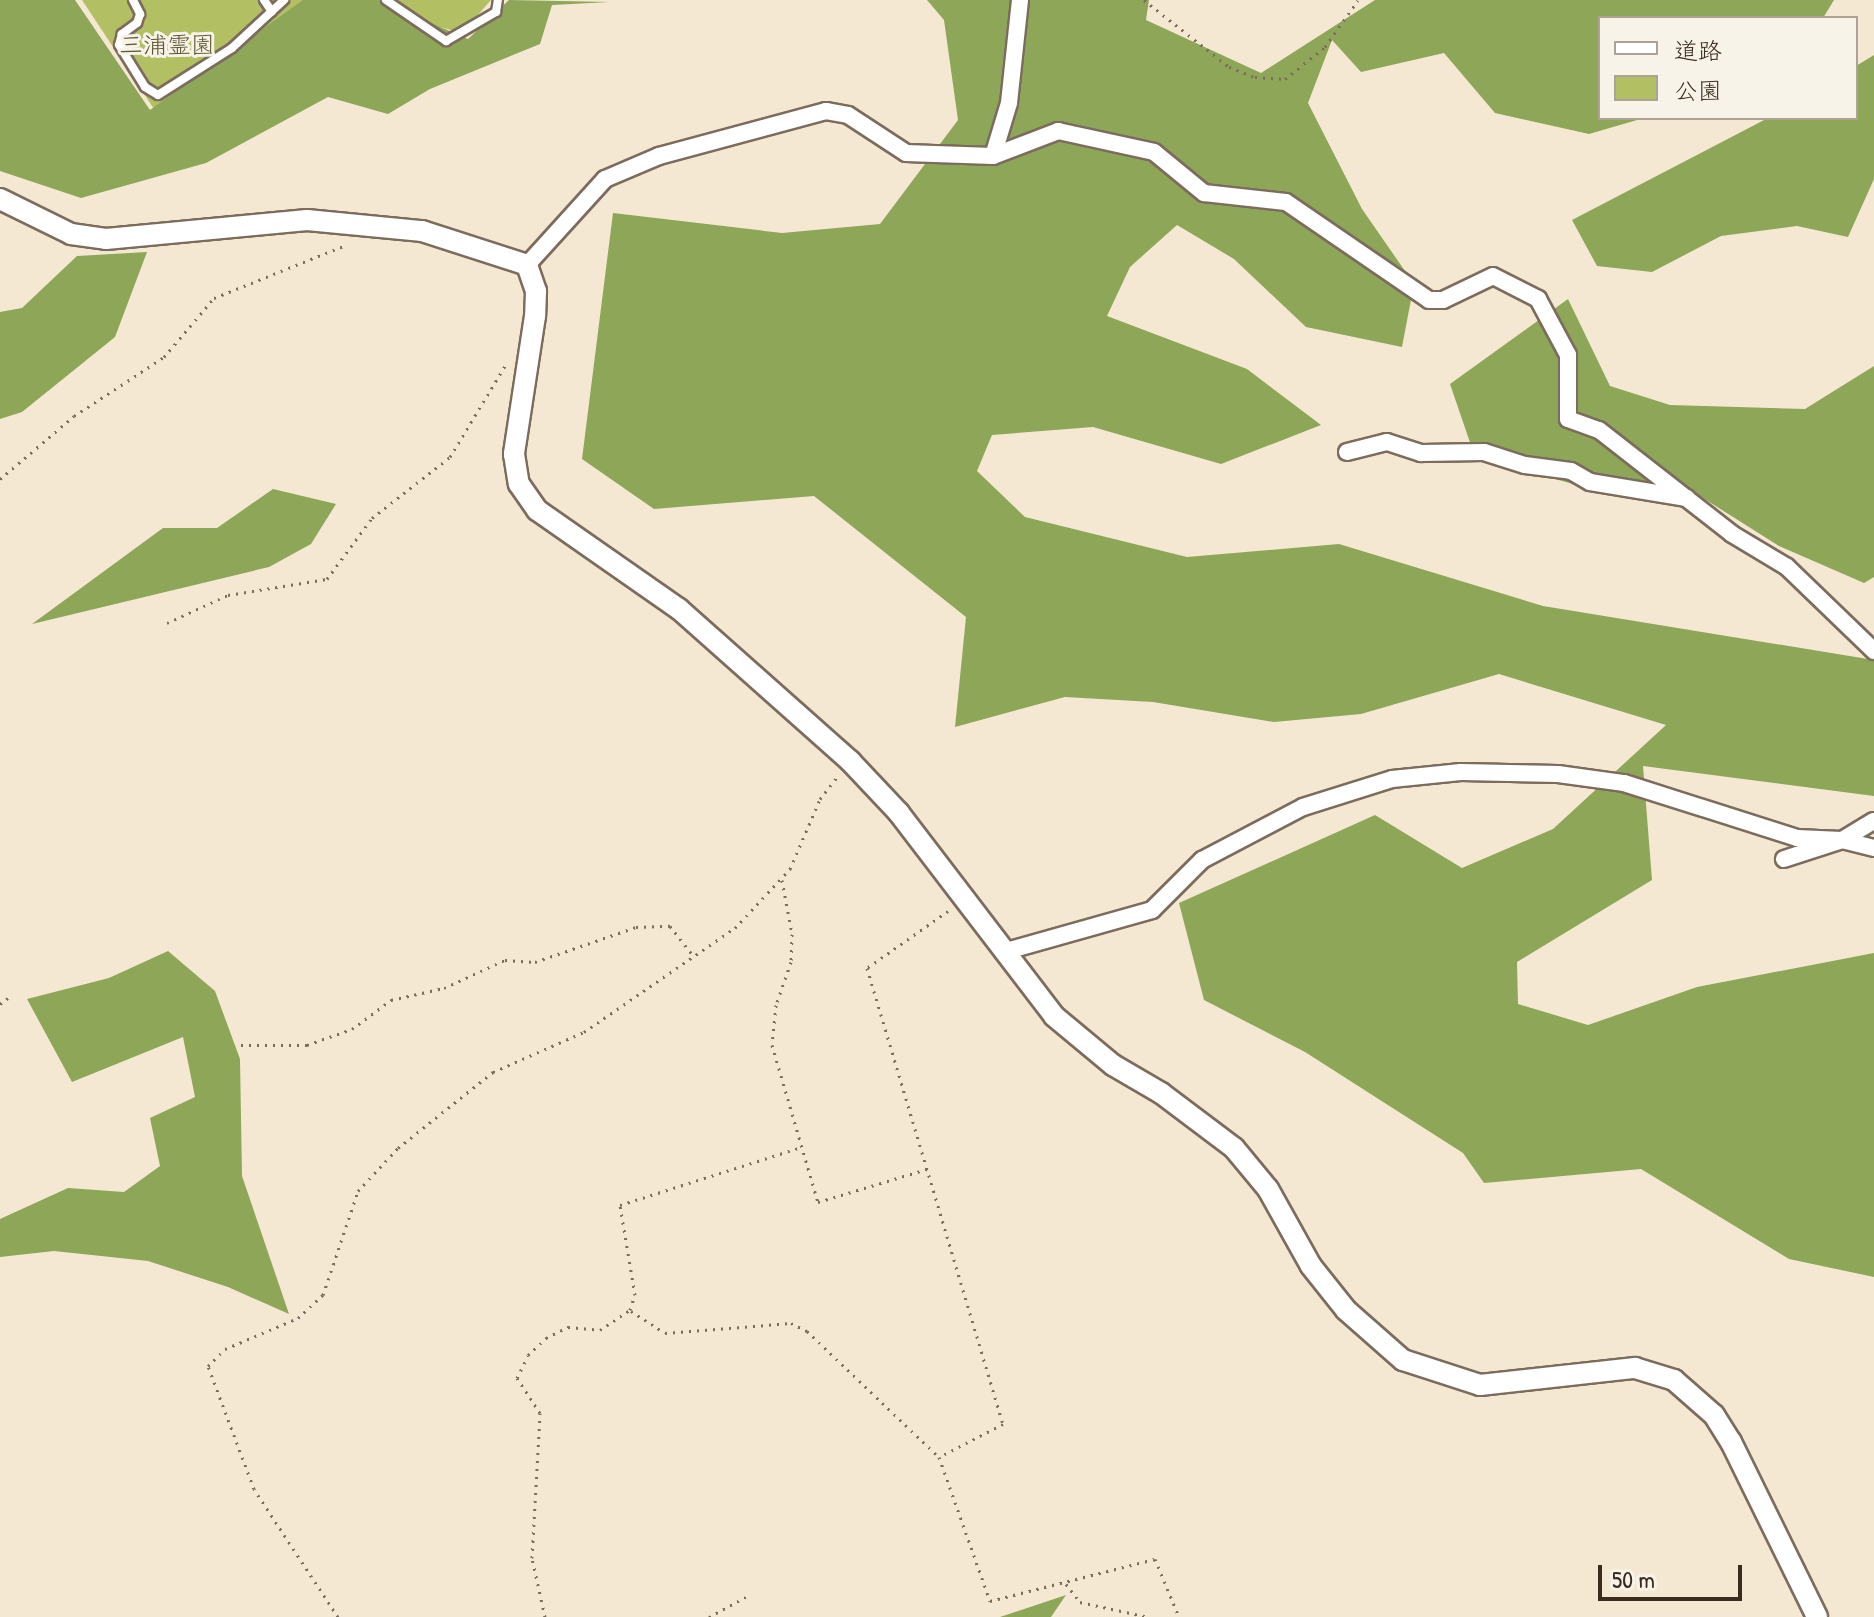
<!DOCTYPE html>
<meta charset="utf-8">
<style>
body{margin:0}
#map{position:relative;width:1874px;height:1617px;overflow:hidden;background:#f5e8d3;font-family:"Patrick Hand","Klee One",sans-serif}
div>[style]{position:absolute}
.green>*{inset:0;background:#b2bf62}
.forest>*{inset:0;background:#8da658}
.path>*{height:3px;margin-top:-1.5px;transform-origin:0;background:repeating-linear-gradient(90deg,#7c6c5d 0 2px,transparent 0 8px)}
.roads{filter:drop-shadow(2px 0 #7c6c5d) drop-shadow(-2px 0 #7c6c5d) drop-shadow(0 2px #7c6c5d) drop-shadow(0 -2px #7c6c5d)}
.service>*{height:8px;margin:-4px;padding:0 4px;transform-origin:4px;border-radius:4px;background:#fff}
.minor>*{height:16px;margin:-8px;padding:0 8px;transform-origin:8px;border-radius:8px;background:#fff}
.tertiary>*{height:20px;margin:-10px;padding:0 10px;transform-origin:10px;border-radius:10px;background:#fff}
span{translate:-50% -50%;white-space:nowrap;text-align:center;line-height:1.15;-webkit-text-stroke:6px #f7f3e8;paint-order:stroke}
.park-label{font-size:24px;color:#5f5732}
.legend{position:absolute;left:1598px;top:16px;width:260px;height:104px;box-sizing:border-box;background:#f7f3e8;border:2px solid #aca397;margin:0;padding:10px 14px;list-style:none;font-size:24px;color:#3b2a1e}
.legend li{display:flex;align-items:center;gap:16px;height:40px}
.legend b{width:40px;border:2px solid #aca397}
.scale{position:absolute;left:1598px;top:1565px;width:144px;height:36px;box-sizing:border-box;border:4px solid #3b2a1e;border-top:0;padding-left:10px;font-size:24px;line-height:28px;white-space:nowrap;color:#3b2a1e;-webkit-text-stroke:6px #f7f3e8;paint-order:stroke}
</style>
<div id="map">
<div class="green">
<i style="clip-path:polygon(82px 0,309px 0,154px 109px)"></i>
<i style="clip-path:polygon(374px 0,491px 0,462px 33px,396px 15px)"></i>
</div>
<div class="forest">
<i style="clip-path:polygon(0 0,75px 0,150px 110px,303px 0,378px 0,468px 39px,509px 0,610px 2px,552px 5px,540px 44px,430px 89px,388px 114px,328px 97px,206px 163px,81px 198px,0 171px)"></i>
<i style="clip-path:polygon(927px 0,1149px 0,1146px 20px,1261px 73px,1375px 0,1834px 0,1823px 18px,1600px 18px,1600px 118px,1644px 118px,1589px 134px,1495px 113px,1444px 53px,1361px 72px,1332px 40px,1308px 103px,1362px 209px,1414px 284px,1402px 347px,1306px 327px,1234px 259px,1177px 225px,1130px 267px,1107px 316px,1247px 369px,1321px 425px,1221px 464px,1093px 427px,992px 435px,977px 471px,1025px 517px,1187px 557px,1339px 544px,1543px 606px,1874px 660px,1874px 796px,1643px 766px,1652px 880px,1517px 962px,1518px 1004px,1588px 1025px,1697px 987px,1874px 953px,1874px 1277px,1789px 1259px,1641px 1169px,1484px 1183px,1463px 1153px,1305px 1052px,1204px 1000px,1179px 903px,1375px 815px,1462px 868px,1553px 829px,1666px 725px,1499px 674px,1361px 714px,1274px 722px,1153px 702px,1065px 697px,955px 727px,966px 617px,814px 496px,654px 509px,582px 459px,613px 213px,782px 233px,880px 224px,958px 120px,944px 20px)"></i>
<i style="clip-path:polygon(1874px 55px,1874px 179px,1848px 237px,1797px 226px,1721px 236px,1652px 272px,1597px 266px,1572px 220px,1768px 118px,1856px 118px,1856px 66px)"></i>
<i style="clip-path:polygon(147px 252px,115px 337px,22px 412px,0 419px,0 312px,22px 308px,77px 256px)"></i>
<i style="clip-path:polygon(1568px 299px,1610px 386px,1670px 405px,1805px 409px,1874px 366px,1874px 577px,1864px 583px,1779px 546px,1695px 493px,1577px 485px,1475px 457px,1450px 384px)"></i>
<i style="clip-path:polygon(273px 489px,336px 504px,311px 544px,269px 567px,32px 624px,163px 528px,217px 528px)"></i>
<i style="clip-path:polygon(168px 951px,215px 991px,240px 1059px,242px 1176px,289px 1314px,228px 1287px,148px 1261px,54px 1251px,0 1257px,0 1219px,68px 1188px,124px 1192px,160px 1166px,150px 1118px,195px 1097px,183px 1037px,72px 1082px,27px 999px,109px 978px)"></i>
<i style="clip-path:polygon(1066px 1595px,1051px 1617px,1000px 1617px)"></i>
</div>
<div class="path">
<i style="left:1144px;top:0;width:108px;rotate:38.2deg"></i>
<i style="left:1229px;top:67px;width:28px;rotate:21deg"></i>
<i style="left:1255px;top:77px;width:30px;rotate:4deg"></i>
<i style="left:1285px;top:79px;width:51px;rotate:-38.7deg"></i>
<i style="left:1325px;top:47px;width:57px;rotate:-54.9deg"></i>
<i style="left:0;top:479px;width:97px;rotate:-40.4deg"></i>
<i style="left:74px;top:416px;width:108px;rotate:-33.2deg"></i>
<i style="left:164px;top:357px;width:77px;rotate:-49.7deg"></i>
<i style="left:214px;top:298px;width:142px;rotate:-21.9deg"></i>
<i style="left:167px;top:623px;width:67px;rotate:-24.7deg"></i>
<i style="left:228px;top:595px;width:100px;rotate:-9.2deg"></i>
<i style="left:327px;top:579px;width:76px;rotate:-53.6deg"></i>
<i style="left:372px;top:518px;width:99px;rotate:-38deg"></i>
<i style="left:450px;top:457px;width:109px;rotate:-58.9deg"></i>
<i style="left:782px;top:880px;width:55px;rotate:79.5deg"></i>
<i style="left:792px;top:934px;width:28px;rotate:92deg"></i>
<i style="left:791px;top:962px;width:46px;rotate:109.2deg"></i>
<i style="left:776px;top:1005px;width:40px;rotate:95.7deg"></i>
<i style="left:772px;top:1045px;width:164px;rotate:73.7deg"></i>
<i style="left:818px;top:1202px;width:114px;rotate:-16.8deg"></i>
<i style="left:948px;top:911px;width:99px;rotate:144.9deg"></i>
<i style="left:867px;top:968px;width:476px;rotate:73.4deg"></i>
<i style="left:1003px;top:1424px;width:72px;rotate:152.7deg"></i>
<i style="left:939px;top:1457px;width:153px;rotate:70.5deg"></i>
<i style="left:990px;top:1601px;width:170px;rotate:-14.3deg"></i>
<i style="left:1155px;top:1559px;width:63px;rotate:67.5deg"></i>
<i style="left:0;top:1004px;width:10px;rotate:-37deg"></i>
<i style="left:241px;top:1045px;width:66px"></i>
<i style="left:307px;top:1045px;width:48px;rotate:-19.6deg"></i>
<i style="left:352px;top:1029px;width:49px;rotate:-36.6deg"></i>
<i style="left:391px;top:1000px;width:54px;rotate:-12.8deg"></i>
<i style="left:444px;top:988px;width:67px;rotate:-24.7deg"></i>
<i style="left:505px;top:960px;width:30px;rotate:4deg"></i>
<i style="left:535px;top:962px;width:107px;rotate:-19.1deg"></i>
<i style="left:636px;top:927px;width:34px;rotate:-2deg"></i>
<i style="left:670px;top:926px;width:39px;rotate:52deg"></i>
<i style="left:631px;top:1311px;width:40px;rotate:32.9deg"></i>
<i style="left:665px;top:1333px;width:126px;rotate:-4.5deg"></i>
<i style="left:791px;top:1323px;width:18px;rotate:27deg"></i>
<i style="left:807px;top:1331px;width:182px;rotate:43.7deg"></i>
<i style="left:1066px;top:1584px;width:23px;rotate:52deg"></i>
<i style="left:1080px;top:1602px;width:70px;rotate:12.4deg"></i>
<i style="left:338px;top:1617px;width:153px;rotate:-123.3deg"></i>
<i style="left:254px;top:1489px;width:131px;rotate:-110.5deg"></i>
<i style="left:208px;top:1366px;width:24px;rotate:-45deg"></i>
<i style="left:225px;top:1349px;width:79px;rotate:-23deg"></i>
<i style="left:298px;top:1318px;width:34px;rotate:-43deg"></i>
<i style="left:323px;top:1295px;width:110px;rotate:-71.4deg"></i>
<i style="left:358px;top:1191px;width:59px;rotate:-47.1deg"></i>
<i style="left:398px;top:1148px;width:122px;rotate:-38.7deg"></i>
<i style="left:493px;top:1072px;width:99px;rotate:-23.7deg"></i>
<i style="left:584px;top:1032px;width:183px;rotate:-34.6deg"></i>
<i style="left:735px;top:928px;width:81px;rotate:-47deg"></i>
<i style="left:790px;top:869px;width:76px;rotate:-66.8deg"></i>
<i style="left:820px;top:799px;width:29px;rotate:-52deg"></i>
<i style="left:545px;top:1617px;width:60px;rotate:-102.4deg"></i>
<i style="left:532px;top:1558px;width:145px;rotate:-86.8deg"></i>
<i style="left:540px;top:1413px;width:42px;rotate:-123.3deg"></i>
<i style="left:517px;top:1378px;width:25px;rotate:-64deg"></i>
<i style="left:528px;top:1355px;width:25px;rotate:-43deg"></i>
<i style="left:546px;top:1338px;width:25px;rotate:-27deg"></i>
<i style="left:568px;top:1327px;width:32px;rotate:5deg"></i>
<i style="left:600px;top:1330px;width:36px;rotate:-34deg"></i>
<i style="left:630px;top:1310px;width:16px;rotate:-72deg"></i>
<i style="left:635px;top:1295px;width:91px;rotate:-99.5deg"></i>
<i style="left:620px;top:1205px;width:191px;rotate:-17.7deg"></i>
<i style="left:709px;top:1617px;width:48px;rotate:-28.7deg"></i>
</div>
<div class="roads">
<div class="service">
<i style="left:133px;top:0;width:16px;rotate:63deg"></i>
<i style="left:140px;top:14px;width:9px;rotate:108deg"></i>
<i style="left:137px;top:23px;width:19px;rotate:144deg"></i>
<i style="left:122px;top:34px;width:11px;rotate:105deg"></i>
<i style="left:119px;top:45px;width:49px;rotate:58.2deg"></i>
<i style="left:145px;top:87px;width:15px;rotate:32deg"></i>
<i style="left:158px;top:95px;width:88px;rotate:-32.4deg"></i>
<i style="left:232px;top:48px;width:71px;rotate:-42.7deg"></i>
<i style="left:264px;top:0;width:14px;rotate:56deg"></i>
<i style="left:386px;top:0;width:73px;rotate:34.3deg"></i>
<i style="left:446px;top:41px;width:58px;rotate:-30.1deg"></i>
<i style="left:496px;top:12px;width:12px;rotate:-81deg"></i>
</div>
<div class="minor">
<i style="left:993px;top:156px;width:55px;rotate:-73.2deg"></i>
<i style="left:1009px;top:103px;width:104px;rotate:-83.9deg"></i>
<i style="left:527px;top:265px;width:116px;rotate:-47.8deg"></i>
<i style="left:605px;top:179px;width:59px;rotate:-23.1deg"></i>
<i style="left:659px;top:156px;width:173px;rotate:-15.1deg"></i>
<i style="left:826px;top:111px;width:22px;rotate:10deg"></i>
<i style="left:848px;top:115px;width:69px;rotate:33.2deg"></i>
<i style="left:906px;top:153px;width:87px;rotate:2deg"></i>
<i style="left:993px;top:156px;width:70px;rotate:-21deg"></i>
<i style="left:1058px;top:131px;width:98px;rotate:12.3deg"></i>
<i style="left:1154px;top:152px;width:65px;rotate:39.4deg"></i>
<i style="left:1204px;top:193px;width:82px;rotate:6.3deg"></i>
<i style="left:1286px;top:202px;width:173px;rotate:34.4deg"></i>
<i style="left:1429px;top:300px;width:14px"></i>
<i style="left:1443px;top:300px;width:55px;rotate:-25.6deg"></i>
<i style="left:1493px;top:276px;width:51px;rotate:27.1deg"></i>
<i style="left:1538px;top:299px;width:64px;rotate:61.8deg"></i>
<i style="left:1568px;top:355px;width:64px;rotate:90deg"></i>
<i style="left:1568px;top:419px;width:33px;rotate:20deg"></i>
<i style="left:1599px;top:430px;width:169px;rotate:38deg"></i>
<i style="left:1732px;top:534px;width:64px;rotate:31deg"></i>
<i style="left:1787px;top:567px;width:121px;rotate:44deg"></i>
<i style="left:1347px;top:452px;width:41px;rotate:-14deg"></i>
<i style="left:1387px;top:442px;width:36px;rotate:18deg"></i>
<i style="left:1421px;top:453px;width:63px;rotate:-0.9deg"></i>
<i style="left:1484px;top:452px;width:43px;rotate:17.6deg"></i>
<i style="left:1525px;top:465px;width:46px;rotate:7.4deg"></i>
<i style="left:1571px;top:471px;width:22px;rotate:30deg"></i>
<i style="left:1590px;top:482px;width:98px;rotate:9.4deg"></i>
<i style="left:1784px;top:859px;width:61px;rotate:-18.1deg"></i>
<i style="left:1842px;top:840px;width:37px;rotate:-31deg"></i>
<i style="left:1003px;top:952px;width:155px;rotate:-15.7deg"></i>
<i style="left:1152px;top:910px;width:71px;rotate:-45deg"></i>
<i style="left:1202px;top:860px;width:114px;rotate:-27.7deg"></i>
<i style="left:1303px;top:807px;width:93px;rotate:-17.5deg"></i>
<i style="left:1392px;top:779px;width:69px;rotate:-5.8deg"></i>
<i style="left:1461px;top:772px;width:97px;rotate:1.2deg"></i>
<i style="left:1558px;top:774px;width:67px;rotate:7.8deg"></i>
<i style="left:1624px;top:783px;width:182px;rotate:17.6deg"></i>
<i style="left:1797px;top:838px;width:45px;rotate:2.5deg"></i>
<i style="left:1842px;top:840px;width:33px;rotate:14deg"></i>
</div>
<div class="tertiary">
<i style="left:0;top:199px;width:79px;rotate:26.2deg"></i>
<i style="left:71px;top:234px;width:35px;rotate:8deg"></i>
<i style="left:106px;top:239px;width:202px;rotate:-5.4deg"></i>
<i style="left:307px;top:220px;width:116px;rotate:5.5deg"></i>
<i style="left:422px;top:231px;width:110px;rotate:17.9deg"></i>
<i style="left:527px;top:265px;width:28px;rotate:71deg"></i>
<i style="left:536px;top:291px;width:25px;rotate:92deg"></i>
<i style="left:535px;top:316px;width:140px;rotate:98.7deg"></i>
<i style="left:514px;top:454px;width:30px;rotate:81deg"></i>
<i style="left:519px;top:484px;width:32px;rotate:55deg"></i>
<i style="left:537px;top:510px;width:173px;rotate:34.9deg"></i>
<i style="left:679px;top:609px;width:229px;rotate:41.6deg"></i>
<i style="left:850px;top:761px;width:71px;rotate:46.7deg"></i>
<i style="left:899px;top:813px;width:255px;rotate:52.6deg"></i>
<i style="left:1054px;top:1016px;width:77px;rotate:39.7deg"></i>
<i style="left:1113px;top:1065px;width:56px;rotate:30.3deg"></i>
<i style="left:1161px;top:1093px;width:91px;rotate:37deg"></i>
<i style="left:1234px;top:1148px;width:53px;rotate:50.3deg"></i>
<i style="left:1268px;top:1189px;width:88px;rotate:60.8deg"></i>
<i style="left:1311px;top:1266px;width:56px;rotate:51.5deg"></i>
<i style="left:1346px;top:1310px;width:76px;rotate:41.3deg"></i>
<i style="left:1403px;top:1360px;width:81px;rotate:18deg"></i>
<i style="left:1480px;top:1385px;width:156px;rotate:-6.3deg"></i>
<i style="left:1635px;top:1368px;width:41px;rotate:17.1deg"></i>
<i style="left:1674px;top:1380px;width:53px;rotate:41.2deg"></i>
<i style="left:1714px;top:1415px;width:32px;rotate:58deg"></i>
<i style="left:1731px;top:1442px;width:195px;rotate:63.8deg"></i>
</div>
</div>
<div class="park-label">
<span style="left:167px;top:45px">三浦霊園</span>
</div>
<ul class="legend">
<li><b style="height:10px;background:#fff"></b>道路</li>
<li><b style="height:22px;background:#b2bf62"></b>公園</li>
</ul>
<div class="scale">50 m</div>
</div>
